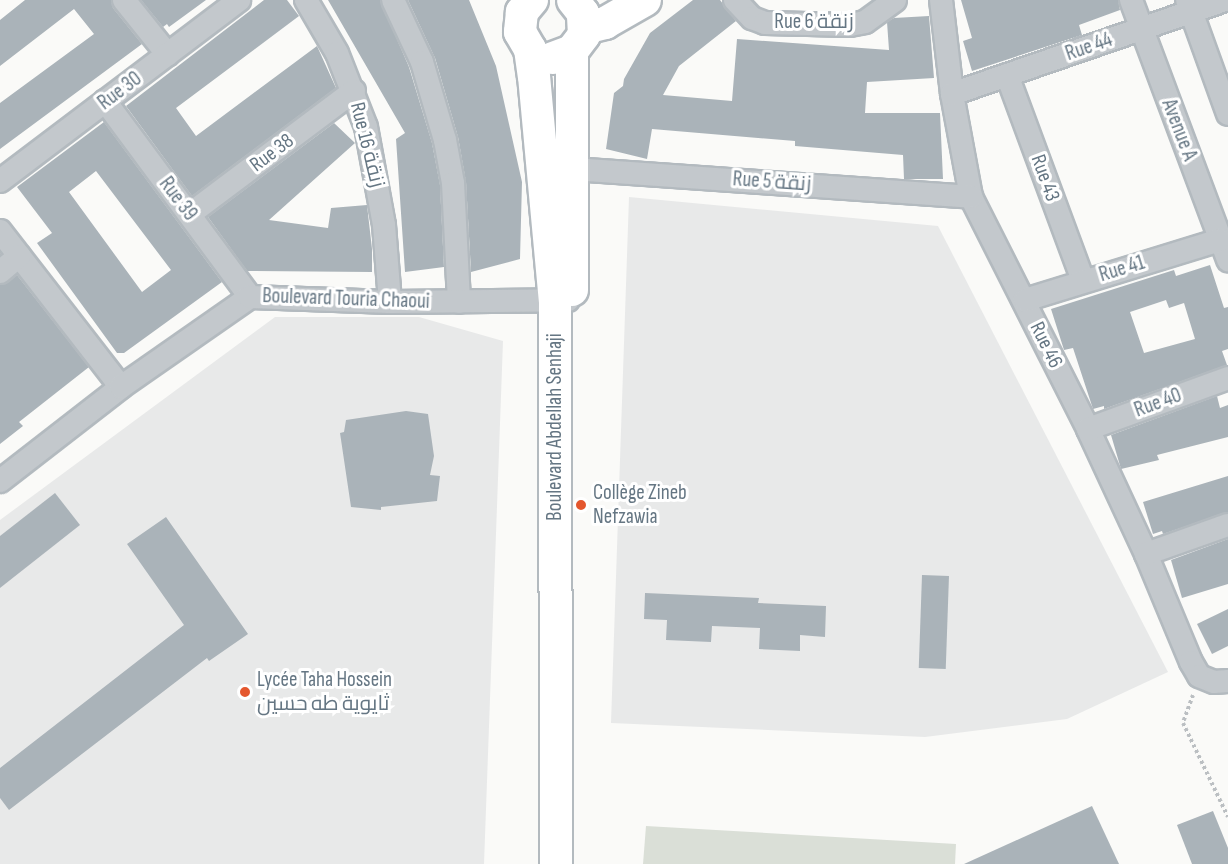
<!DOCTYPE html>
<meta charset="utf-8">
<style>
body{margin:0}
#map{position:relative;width:1228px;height:864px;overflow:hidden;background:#fafaf8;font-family:"Sofia Sans Condensed",Cairo,sans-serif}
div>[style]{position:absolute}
.built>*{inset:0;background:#e8e9e9}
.green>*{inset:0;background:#dadfd7}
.building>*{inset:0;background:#aab3b9;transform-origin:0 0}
.path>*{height:4px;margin-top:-2px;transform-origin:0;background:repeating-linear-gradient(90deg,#bbbfc2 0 3px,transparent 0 6px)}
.roads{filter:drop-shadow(2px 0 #b3babf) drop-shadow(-2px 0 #b3babf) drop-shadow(0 2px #b3babf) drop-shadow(0 -2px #b3babf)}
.street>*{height:22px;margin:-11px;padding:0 11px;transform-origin:11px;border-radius:11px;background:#c3c8cc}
.secondary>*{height:32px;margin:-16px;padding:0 16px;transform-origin:16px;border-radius:16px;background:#fff}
.dots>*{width:16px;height:16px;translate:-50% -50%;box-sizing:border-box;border:3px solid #fff;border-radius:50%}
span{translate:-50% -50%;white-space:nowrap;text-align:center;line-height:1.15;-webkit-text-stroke:6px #fff;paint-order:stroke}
.street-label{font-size:21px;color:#657683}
.poi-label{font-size:21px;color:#657683}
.left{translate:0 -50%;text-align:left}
</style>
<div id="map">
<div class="built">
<i style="clip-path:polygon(629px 197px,938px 226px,1168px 672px,1067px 719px,925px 737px,611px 723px)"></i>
<i style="clip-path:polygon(275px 317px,419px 317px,503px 341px,484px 864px,0 864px,0 520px)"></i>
</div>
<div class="green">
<i style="clip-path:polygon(646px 826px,956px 844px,955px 864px,643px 864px)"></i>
</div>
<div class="building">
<i style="clip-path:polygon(25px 0,111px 0,113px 8px,142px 44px,0 149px,0 103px,94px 34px,74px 9px,0 66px,0 20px)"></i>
<i style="clip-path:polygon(141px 0,206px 0,169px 27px,167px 24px,163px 27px)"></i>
<i style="clip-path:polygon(264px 0,287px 0,299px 16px,176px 108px,196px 136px,317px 46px,336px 88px,192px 196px,126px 106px)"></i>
<i style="clip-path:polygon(328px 0,380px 0,409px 67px,432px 143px,440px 185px,444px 267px,405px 272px,396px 139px,405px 133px)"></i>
<i style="clip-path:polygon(408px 0,469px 0,496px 66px,522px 182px,520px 259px,471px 272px,466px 182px,458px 137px,435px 58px)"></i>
<i style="clip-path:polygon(693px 0,720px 0,736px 21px,679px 66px,663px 95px,732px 101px,737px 39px,889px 50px,887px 22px,894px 18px,929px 16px,934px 78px,867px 82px,865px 113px,940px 113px,943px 179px,904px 179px,903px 155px,795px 146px,795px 141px,652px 129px,647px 159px,606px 149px,614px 93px,623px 86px,624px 79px,650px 33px)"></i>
<i style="clip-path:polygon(961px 0,1118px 0,1120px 10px,1079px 25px,1082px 35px,972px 71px,963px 41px,972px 38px)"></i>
<i style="clip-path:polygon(evenodd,104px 122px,222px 282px,124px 353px,117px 353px,37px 243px,52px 233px,17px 187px,104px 122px,96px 171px,171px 270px,142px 292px,69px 192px,96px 171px)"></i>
<i style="clip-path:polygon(334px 123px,355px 143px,269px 220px,328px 228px,331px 208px,367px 205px,372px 249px,372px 272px,247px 271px,208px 217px)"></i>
<i style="clip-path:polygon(evenodd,1210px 265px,1224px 308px,1228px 307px,1228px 349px,1222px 351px,1227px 365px,1104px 409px,1104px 406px,1093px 409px,1073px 348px,1064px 350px,1051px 309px,1174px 270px,1176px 276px,1210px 265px,1166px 300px,1169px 308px,1184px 303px,1195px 339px,1144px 353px,1130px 312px,1166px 300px)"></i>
<i style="clip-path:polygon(17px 275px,89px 367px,19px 422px,23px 426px,0 444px,0 285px)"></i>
<i style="clip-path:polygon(1217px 396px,1220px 408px,1228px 405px,1228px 437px,1157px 455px,1159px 460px,1121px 469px,1111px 435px)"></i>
<i style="clip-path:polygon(406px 411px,428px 414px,434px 456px,430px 475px,440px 476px,437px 501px,381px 507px,381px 510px,351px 507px,340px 433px,344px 432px,346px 420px)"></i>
<i style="clip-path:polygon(1228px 476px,1228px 512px,1163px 534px,1162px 531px,1153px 534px,1143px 502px)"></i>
<i style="clip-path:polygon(55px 493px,80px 525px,0 588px,0 536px)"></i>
<i style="clip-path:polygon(166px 517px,248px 634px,209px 661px,207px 658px,9px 810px,0 798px,0 768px,184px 625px,127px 544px)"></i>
<i style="clip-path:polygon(1228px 539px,1228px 584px,1182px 598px,1171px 560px)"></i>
<i style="left:922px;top:575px;width:27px;height:93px;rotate:2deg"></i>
<i style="clip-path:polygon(645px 593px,759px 598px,758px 603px,826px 606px,825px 637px,800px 635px,800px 651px,759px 649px,760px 628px,712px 626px,711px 642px,666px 640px,667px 620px,644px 619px)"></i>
<i style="clip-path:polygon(1228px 609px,1228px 646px,1212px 654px,1197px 624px)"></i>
<i style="clip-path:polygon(1092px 806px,1119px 864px,964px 864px)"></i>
<i style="clip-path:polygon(1213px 811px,1228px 848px,1228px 864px,1192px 864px,1177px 825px)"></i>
</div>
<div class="path">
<i style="left:1193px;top:695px;width:30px;rotate:110deg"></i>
<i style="left:1183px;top:723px;width:104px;rotate:64.4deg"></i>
</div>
<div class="roads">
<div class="street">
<i style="left:124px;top:0;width:70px;rotate:51.3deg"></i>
<i style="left:306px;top:0;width:61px;rotate:59.7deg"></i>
<i style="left:337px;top:53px;width:79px;rotate:68.6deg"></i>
<i style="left:366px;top:127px;width:100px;rotate:79.6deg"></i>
<i style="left:384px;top:225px;width:77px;rotate:85.5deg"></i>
<i style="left:393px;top:0;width:68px;rotate:64.9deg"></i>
<i style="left:422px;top:62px;width:81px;rotate:73.6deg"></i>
<i style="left:445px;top:140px;width:44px;rotate:79.5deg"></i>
<i style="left:453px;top:183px;width:119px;rotate:87.1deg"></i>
<i style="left:735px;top:0;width:25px;rotate:47deg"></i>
<i style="left:752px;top:18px;width:14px;rotate:21deg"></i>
<i style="left:765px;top:23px;width:85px;rotate:1.3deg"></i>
<i style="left:850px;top:25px;width:15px;rotate:-11deg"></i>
<i style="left:865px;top:22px;width:37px;rotate:-36deg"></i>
<i style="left:941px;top:0;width:95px;rotate:83.3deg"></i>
<i style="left:952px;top:94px;width:105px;rotate:79.5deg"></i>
<i style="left:971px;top:197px;width:260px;rotate:63.2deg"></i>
<i style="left:1088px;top:429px;width:138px;rotate:65.1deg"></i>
<i style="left:1146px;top:554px;width:117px;rotate:67.4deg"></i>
<i style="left:1191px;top:662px;width:16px;rotate:60deg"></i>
<i style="left:1199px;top:676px;width:16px;rotate:22deg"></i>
<i style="left:1214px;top:682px;width:14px;rotate:-4deg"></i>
<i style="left:1131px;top:0;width:278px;rotate:69.5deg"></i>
<i style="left:1187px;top:0;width:121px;rotate:70.2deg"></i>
<i style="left:1007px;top:75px;width:220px;rotate:69.7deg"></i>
<i style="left:952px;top:94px;width:289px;rotate:-19deg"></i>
<i style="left:105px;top:101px;width:244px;rotate:53.5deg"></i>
<i style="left:573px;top:169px;width:399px;rotate:4deg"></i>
<i style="left:0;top:181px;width:300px;rotate:-37.1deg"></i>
<i style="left:190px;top:214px;width:205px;rotate:-36.9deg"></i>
<i style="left:0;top:231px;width:197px;rotate:52.2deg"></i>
<i style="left:0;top:272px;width:25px;rotate:-40deg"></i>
<i style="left:1025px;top:300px;width:204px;rotate:-17.1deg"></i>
<i style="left:1088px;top:429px;width:149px;rotate:-20deg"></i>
<i style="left:0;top:481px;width:153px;rotate:-37.8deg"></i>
<i style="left:121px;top:387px;width:157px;rotate:-34.9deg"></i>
<i style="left:250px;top:297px;width:140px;rotate:2deg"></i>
<i style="left:390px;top:302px;width:178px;rotate:-0.6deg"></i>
<i style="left:1146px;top:554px;width:87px;rotate:-19.5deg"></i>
</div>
<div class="secondary">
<i style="left:532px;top:0;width:16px;rotate:130deg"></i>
<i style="left:522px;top:12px;width:20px;rotate:96deg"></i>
<i style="left:520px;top:32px;width:20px;rotate:60deg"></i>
<i style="left:530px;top:49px;width:27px;rotate:82deg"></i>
<i style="left:534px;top:76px;width:226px;rotate:84.7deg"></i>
<i style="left:555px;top:301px;width:563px;rotate:89.9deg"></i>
<i style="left:585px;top:28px;width:21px;rotate:-14deg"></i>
<i style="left:605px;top:23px;width:46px;rotate:-29.9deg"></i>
<i style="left:572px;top:51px;width:239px;rotate:90deg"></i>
<i style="left:553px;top:58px;width:20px;rotate:-20deg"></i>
<i style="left:572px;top:51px;width:20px;rotate:-53deg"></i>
<i style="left:584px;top:35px;width:22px;rotate:-93deg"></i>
<i style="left:583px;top:13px;width:16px;rotate:-128deg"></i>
</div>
</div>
<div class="dots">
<i style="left:581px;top:505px;background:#e4572e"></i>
<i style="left:245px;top:692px;background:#e4572e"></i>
</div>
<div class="street-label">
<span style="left:814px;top:22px">Rue 6 زنقة</span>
<span style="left:1089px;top:47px;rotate:-19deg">Rue 44</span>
<span style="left:120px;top:91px;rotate:-37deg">Rue 30</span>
<span style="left:1179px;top:130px;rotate:69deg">Avenue A</span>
<span style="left:367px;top:145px;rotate:76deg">Rue 16 زنقة</span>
<span style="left:272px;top:153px;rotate:-37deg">Rue 38</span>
<span style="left:1045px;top:178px;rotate:70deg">Rue 43</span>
<span style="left:772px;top:182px;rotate:4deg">Rue 5 زنقة</span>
<span style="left:178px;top:199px;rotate:53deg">Rue 39</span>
<span style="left:1122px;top:269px;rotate:-17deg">Rue 41</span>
<span style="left:346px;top:299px;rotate:2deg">Boulevard Touria Chaoui</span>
<span style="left:1046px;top:345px;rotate:64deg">Rue 46</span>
<span style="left:1158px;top:403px;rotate:-20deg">Rue 40</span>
<span style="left:555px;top:427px;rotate:-90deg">Boulevard Abdellah Senhaji</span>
</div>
<div class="poi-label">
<span class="left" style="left:593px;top:505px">Collège Zineb<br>Nefzawia</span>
<span class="left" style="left:257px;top:692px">Lycée Taha Hossein<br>ثايوية طه حسين</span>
</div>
</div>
